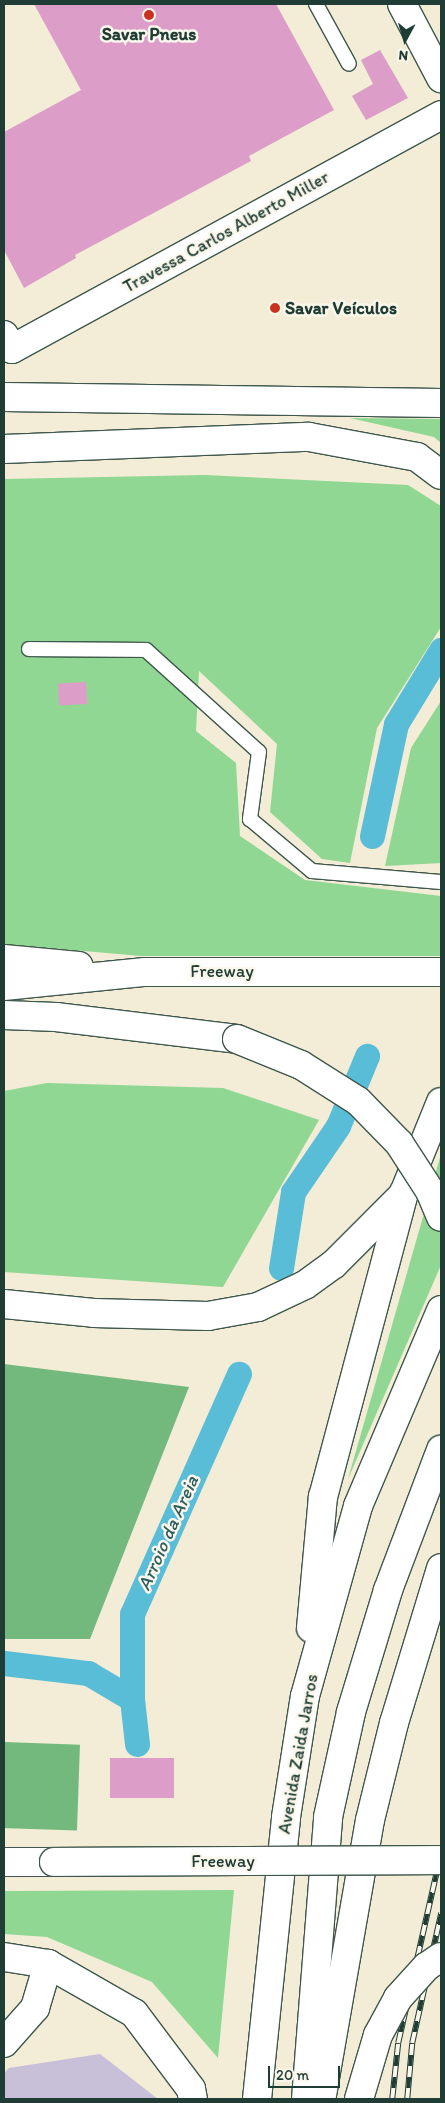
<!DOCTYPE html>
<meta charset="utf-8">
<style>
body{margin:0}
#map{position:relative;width:445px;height:2103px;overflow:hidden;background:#f3ecd6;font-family:Itim,sans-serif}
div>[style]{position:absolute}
.industrial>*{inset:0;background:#c8bfd8}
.green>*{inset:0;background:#8fd792}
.forest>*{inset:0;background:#73b87c;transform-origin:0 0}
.canal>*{height:25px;margin:-12.5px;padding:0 12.5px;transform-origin:12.5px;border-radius:12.5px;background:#59bdd7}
.building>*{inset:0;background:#dc9ec9;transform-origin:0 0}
.roads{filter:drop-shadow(1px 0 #3f574c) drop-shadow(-1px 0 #3f574c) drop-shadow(0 1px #3f574c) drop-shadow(0 -1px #3f574c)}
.lane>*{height:14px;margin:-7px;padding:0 7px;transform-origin:7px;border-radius:7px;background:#fff}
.street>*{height:28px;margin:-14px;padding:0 14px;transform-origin:14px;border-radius:14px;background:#fff}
.highway>*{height:28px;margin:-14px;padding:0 14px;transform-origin:14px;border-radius:14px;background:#fff}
.rail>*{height:5.5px;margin-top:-2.75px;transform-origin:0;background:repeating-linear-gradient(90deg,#fbf7ec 0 11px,#1f3d34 0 22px);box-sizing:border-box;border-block:1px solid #1f3d34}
.bridges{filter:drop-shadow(1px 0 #3f574c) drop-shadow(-1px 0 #3f574c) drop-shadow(0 1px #3f574c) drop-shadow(0 -1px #3f574c)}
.highway-bridge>*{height:28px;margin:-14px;padding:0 14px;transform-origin:14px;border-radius:14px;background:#fff}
.dots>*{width:14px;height:14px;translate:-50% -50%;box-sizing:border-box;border:2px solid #fbf7ec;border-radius:50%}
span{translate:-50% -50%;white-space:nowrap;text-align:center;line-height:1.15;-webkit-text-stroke:5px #fbf7ec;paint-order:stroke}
.poi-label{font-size:18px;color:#1f3d34;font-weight:700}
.left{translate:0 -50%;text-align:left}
.street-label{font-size:18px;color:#1f3d34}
.water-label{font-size:19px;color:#2e5d5d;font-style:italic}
.frame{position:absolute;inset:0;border:5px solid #1f3d34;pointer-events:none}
.north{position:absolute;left:380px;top:15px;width:50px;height:50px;-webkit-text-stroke:4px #fbf7ec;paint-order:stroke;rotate:186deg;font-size:14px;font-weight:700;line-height:20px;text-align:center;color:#1f3d34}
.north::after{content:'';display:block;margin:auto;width:18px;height:22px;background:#1f3d34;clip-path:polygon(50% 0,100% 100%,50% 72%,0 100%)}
.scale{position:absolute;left:268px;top:2066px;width:72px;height:22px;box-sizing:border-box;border:2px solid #1f3d34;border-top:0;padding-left:6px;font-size:15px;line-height:18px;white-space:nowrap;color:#1f3d34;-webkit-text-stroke:4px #fbf7ec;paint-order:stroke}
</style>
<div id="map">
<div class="industrial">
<i style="clip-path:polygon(100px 2054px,158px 2099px,4px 2099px,4px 2073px,9px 2068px)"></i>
</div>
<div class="green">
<i style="clip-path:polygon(350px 418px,441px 419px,441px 443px,434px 437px)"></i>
<i style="clip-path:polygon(205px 475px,408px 485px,441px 506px,441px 627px,377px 728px,350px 863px,322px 859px,270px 812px,277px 744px,199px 671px,196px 731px,236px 763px,240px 836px,305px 880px,441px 896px,441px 956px,141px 956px,4px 944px,4px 479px)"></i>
<i style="clip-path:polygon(441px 701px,441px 863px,385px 866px,411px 748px)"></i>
<i style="clip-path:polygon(47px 1083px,223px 1088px,319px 1120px,223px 1287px,4px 1272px,4px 1091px)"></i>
<i style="clip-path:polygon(441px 1154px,441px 1265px,348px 1479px)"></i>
<i style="clip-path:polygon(234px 1890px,218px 2058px,152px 1982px,47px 1937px,4px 1934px,4px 1891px)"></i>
</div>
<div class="forest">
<i style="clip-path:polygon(4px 1364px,189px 1387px,90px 1639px,4px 1639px)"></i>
<i style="left:4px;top:1742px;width:76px;height:86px;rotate:2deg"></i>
</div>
<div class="canal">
<i style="left:372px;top:836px;width:115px;rotate:-77.9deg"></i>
<i style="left:396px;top:724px;width:87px;rotate:-58.7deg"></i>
<i style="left:281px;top:1268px;width:77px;rotate:-81deg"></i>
<i style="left:293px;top:1192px;width:80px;rotate:-55.7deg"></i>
<i style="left:338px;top:1126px;width:76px;rotate:-67.5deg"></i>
<i style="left:4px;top:1663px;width:85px;rotate:6.8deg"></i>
<i style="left:88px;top:1673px;width:51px;rotate:30.6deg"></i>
<i style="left:137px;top:1744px;width:45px;rotate:-96.3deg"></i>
<i style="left:132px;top:1699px;width:85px;rotate:-90deg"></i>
<i style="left:132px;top:1614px;width:263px;rotate:-66deg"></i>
</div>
<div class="building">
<i style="clip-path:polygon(34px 4px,276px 4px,334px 110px,249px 156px,251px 161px,75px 255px,76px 258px,24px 288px,4px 250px,4px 132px,81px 90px)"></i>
<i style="clip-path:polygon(380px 50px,408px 98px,366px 120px,352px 96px,373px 84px,361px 60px)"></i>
<i style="left:86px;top:682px;width:22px;height:28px;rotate:87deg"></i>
<i style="left:110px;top:1758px;width:64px;height:40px"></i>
</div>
<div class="roads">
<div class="lane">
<i style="left:316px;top:4px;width:68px;rotate:61.2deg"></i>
<i style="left:29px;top:649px;width:117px;rotate:0.5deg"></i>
<i style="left:146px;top:650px;width:152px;rotate:42.1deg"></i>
<i style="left:259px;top:752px;width:68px;rotate:97.7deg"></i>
<i style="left:250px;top:819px;width:81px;rotate:40deg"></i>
<i style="left:312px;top:871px;width:129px;rotate:4.9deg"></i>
</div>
<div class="street">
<i style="left:402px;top:4px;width:84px;rotate:62.2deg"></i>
<i style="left:4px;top:335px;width:16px;rotate:60deg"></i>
<i style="left:12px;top:349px;width:489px;rotate:-28.6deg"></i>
<i style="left:4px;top:2043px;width:47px;rotate:-48.5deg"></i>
<i style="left:35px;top:2008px;width:46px;rotate:-73.5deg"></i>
</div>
<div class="highway">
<i style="left:4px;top:397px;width:437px;rotate:0.8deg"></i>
<i style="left:4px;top:449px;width:305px;rotate:-2.3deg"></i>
<i style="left:309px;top:437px;width:110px;rotate:10.5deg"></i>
<i style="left:417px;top:457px;width:30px;rotate:37deg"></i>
<i style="left:4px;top:959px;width:75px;rotate:5.3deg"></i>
<i style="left:4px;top:986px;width:142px;rotate:-5.7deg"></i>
<i style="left:145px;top:972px;width:296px"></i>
<i style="left:4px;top:1015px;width:52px;rotate:2.2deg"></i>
<i style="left:56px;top:1017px;width:182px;rotate:6.9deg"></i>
<i style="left:4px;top:1304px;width:90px;rotate:5.7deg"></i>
<i style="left:94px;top:1313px;width:114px;rotate:1.5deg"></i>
<i style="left:208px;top:1316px;width:51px;rotate:-10.2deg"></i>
<i style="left:258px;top:1307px;width:52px;rotate:-25.1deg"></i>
<i style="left:305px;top:1285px;width:36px;rotate:-36deg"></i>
<i style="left:334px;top:1264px;width:96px;rotate:-45deg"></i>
<i style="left:311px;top:1628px;width:132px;rotate:-84.8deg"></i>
<i style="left:323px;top:1497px;width:315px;rotate:-75.1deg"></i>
<i style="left:404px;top:1193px;width:98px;rotate:-67.9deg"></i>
<i style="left:4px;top:1862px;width:50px"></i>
<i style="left:4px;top:1957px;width:45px;rotate:9deg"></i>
<i style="left:48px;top:1964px;width:99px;rotate:29.7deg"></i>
<i style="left:134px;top:2013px;width:95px;rotate:53.1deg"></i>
<i style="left:191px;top:2089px;width:10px;rotate:79deg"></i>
<i style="left:322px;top:2095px;width:279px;rotate:-80.1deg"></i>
<i style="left:370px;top:1820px;width:100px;rotate:-76.1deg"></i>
<i style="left:394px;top:1723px;width:162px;rotate:-73.1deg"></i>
<i style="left:257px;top:2099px;width:283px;rotate:-84.1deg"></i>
<i style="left:286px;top:1817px;width:122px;rotate:-81.1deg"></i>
<i style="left:305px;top:1696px;width:197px;rotate:-74.4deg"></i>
<i style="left:358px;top:1506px;width:213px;rotate:-67deg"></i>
<i style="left:306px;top:2099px;width:283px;rotate:-85.5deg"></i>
<i style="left:328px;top:1817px;width:107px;rotate:-77.6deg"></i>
<i style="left:351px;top:1712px;width:127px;rotate:-73.1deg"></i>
<i style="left:388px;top:1590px;width:150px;rotate:-69.3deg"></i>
</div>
</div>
<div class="rail">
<i style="left:392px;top:2099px;width:56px;rotate:-83.9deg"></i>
<i style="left:398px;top:2043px;width:196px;rotate:-77.3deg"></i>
<i style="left:407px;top:2099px;width:56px;rotate:-84.9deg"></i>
<i style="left:412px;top:2043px;width:133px;rotate:-77.4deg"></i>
</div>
<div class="bridges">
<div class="highway-bridge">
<i style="left:237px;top:1039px;width:69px;rotate:22.1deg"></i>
<i style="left:301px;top:1065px;width:67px;rotate:32.3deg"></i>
<i style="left:358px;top:1101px;width:59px;rotate:45.7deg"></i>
<i style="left:399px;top:1143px;width:57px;rotate:57.1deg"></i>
<i style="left:430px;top:1191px;width:28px;rotate:67deg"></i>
<i style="left:54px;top:1862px;width:387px;rotate:-0.3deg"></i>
<i style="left:359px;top:2099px;width:67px;rotate:-73.5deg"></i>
<i style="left:378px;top:2035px;width:42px;rotate:-61.6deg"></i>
<i style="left:398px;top:1998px;width:42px;rotate:-47.9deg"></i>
<i style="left:426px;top:1967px;width:18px;rotate:-34deg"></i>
</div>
</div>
<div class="dots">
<i style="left:149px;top:15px;background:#c8321e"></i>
<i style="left:275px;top:308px;background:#c8321e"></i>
</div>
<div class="poi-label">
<span style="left:149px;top:34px">Savar Pneus</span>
<span class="left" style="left:285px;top:308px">Savar Veículos</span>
</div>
<div class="street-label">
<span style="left:226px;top:232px;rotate:-29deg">Travessa Carlos Alberto Miller</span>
<span style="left:222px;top:971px">Freeway</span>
<span style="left:298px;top:1754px;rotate:-80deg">Avenida Zaida Jarros</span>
<span style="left:223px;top:1861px">Freeway</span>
</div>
<div class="water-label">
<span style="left:168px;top:1533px;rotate:-66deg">Arroio da Areia</span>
</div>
<div class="frame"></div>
<div class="north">N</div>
<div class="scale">20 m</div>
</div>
